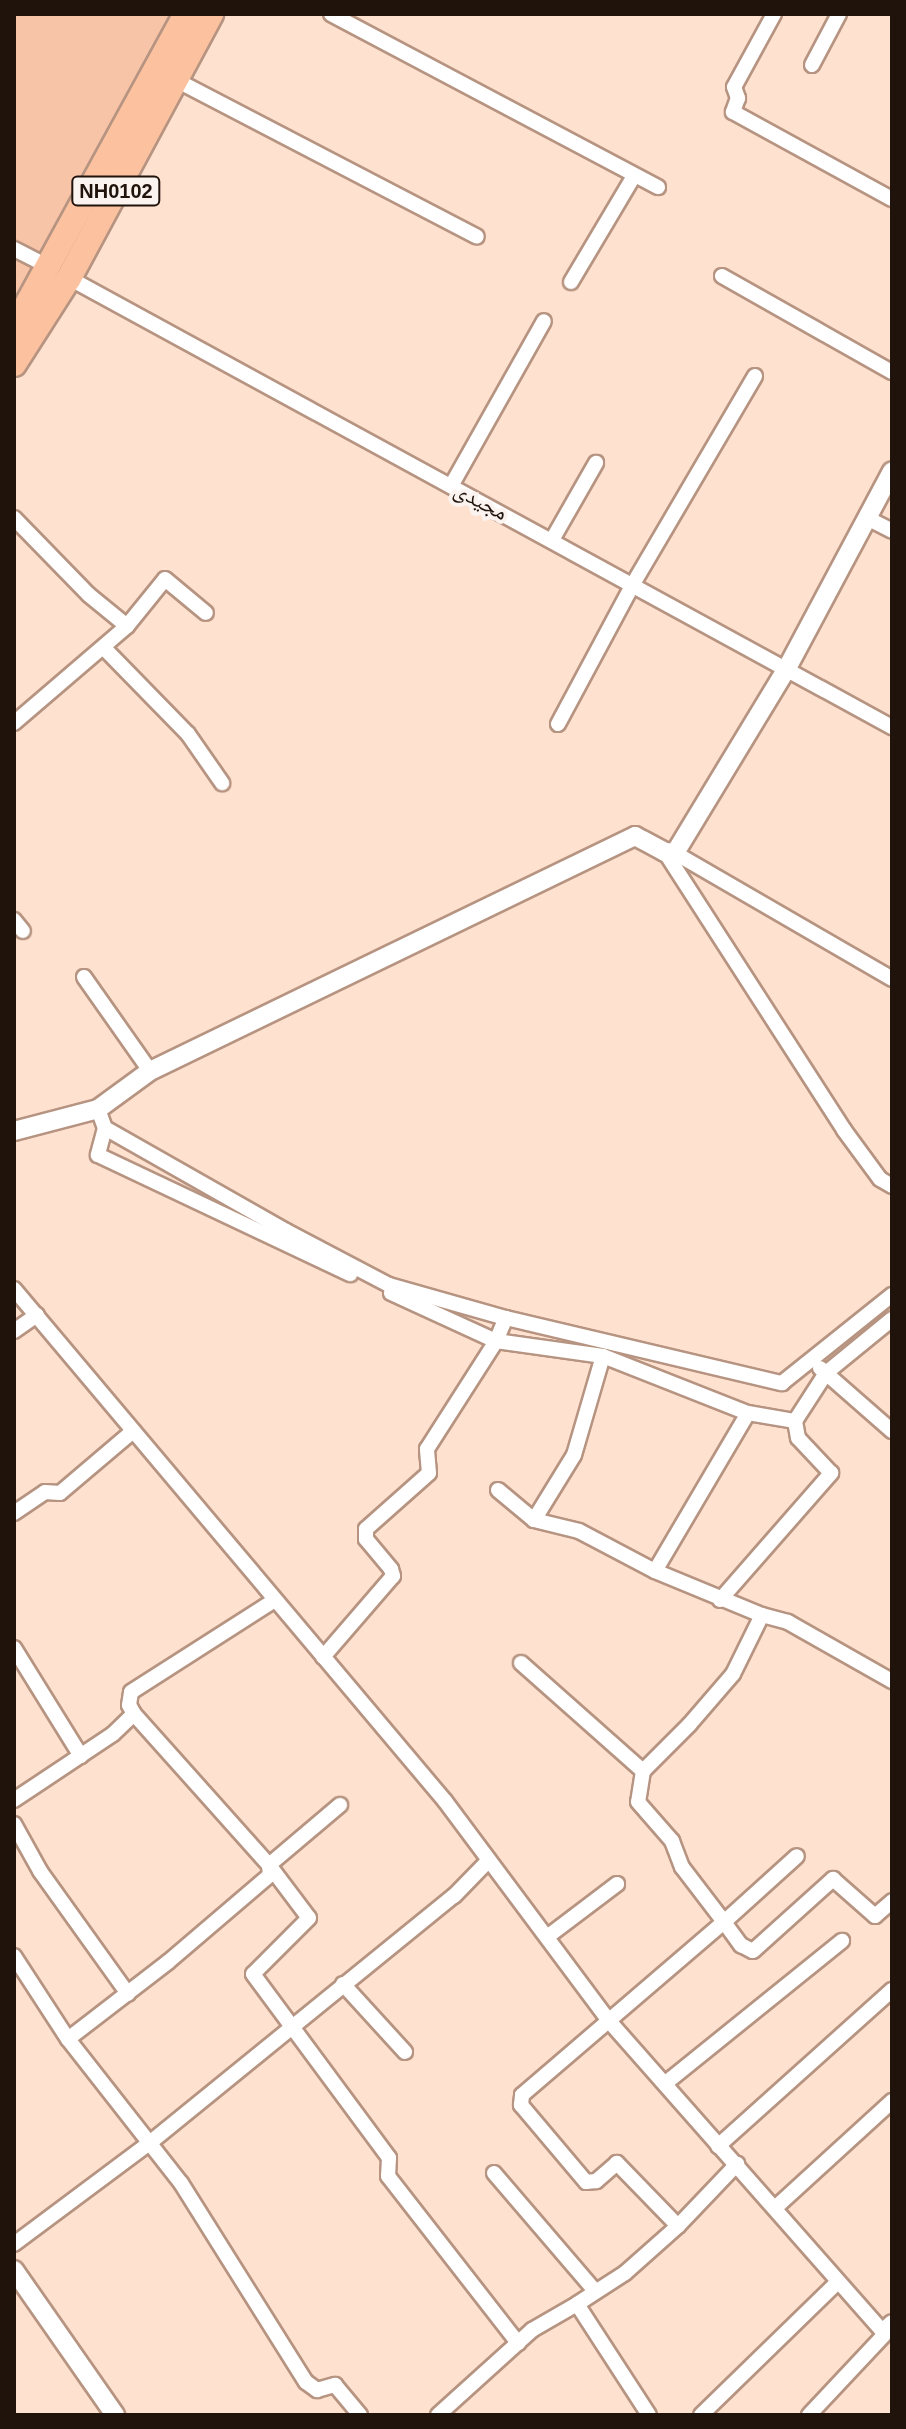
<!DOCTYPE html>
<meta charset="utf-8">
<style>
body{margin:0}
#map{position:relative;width:906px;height:2429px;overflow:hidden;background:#ffe1d0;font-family:Arial,"Noto Naskh Arabic",sans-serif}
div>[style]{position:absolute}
.green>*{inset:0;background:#f8c4a8}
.roads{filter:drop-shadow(2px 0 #b69481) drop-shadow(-2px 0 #b69481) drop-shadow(0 2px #b69481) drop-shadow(0 -2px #b69481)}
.minor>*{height:14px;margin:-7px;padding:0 7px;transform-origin:7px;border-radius:7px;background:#fff}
.tertiary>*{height:18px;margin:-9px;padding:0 9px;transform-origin:9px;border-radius:9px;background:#fff}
.trunk>*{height:24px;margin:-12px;padding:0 12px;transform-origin:12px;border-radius:12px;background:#fcc2a0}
span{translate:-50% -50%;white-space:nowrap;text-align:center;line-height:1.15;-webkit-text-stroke:8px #fbf3ef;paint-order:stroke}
.shield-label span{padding:2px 6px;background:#fbf3ef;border:2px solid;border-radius:6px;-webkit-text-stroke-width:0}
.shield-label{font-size:20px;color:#1f130c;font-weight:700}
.street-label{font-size:22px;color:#1f130c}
.frame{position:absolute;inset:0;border:16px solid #1f130c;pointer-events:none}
</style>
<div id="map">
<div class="green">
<i style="clip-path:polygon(14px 14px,177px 14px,14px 316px)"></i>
</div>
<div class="roads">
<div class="minor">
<i style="left:331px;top:14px;width:370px;rotate:27.9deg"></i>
<i style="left:774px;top:14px;width:83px;rotate:118.7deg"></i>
<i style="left:734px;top:87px;width:12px;rotate:70deg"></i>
<i style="left:738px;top:98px;width:15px;rotate:110deg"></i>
<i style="left:733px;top:112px;width:181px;rotate:28.7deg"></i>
<i style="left:812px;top:65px;width:58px;rotate:-62.1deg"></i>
<i style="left:176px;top:80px;width:339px;rotate:27.5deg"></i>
<i style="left:14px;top:249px;width:39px;rotate:27deg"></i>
<i style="left:722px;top:276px;width:195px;rotate:29.5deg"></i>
<i style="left:69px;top:278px;width:938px;rotate:28.62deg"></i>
<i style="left:571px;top:282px;width:123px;rotate:-59.3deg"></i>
<i style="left:451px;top:486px;width:189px;rotate:-60.6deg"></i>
<i style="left:14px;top:518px;width:107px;rotate:45.8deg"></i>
<i style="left:89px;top:595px;width:49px;rotate:39.2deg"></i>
<i style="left:867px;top:518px;width:28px;rotate:27deg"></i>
<i style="left:552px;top:540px;width:89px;rotate:-60.3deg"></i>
<i style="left:104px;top:648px;width:120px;rotate:45.7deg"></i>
<i style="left:188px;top:734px;width:60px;rotate:55.2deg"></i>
<i style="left:14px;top:723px;width:149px;rotate:-40.6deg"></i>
<i style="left:127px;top:626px;width:60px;rotate:-51deg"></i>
<i style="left:165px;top:579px;width:53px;rotate:39.7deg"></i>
<i style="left:558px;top:724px;width:159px;rotate:-61.8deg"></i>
<i style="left:633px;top:584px;width:241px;rotate:-59.6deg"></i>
<i style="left:665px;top:852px;width:331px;rotate:57.2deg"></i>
<i style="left:844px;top:1130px;width:61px;rotate:53.7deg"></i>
<i style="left:880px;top:1179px;width:14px;rotate:30deg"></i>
<i style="left:675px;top:853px;width:251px;rotate:30.1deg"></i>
<i style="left:14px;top:920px;width:14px;rotate:51deg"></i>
<i style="left:84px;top:977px;width:115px;rotate:54.9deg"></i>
<i style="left:98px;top:1109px;width:20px;rotate:70deg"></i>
<i style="left:105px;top:1128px;width:208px;rotate:29.6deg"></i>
<i style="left:286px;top:1231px;width:116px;rotate:27.7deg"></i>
<i style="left:389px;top:1285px;width:122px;rotate:15.8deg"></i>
<i style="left:506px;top:1318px;width:284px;rotate:13.3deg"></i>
<i style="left:782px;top:1383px;width:141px;rotate:-38.7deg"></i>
<i style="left:105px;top:1128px;width:28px;rotate:105deg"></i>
<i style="left:98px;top:1155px;width:279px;rotate:25.3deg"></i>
<i style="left:14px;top:1289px;width:669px;rotate:49.91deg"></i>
<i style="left:445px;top:1801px;width:274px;rotate:53.3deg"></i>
<i style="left:609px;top:2021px;width:413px;rotate:48.6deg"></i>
<i style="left:882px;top:2331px;width:13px;rotate:-42deg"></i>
<i style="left:391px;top:1293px;width:115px;rotate:24.6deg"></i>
<i style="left:496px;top:1341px;width:108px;rotate:8deg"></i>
<i style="left:603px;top:1356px;width:156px;rotate:21.5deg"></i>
<i style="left:748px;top:1413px;width:48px;rotate:9.7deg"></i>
<i style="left:14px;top:1331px;width:28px;rotate:-35deg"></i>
<i style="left:820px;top:1368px;width:96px;rotate:41.2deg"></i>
<i style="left:498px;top:1490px;width:47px;rotate:39.8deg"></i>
<i style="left:534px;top:1520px;width:46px;rotate:13.7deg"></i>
<i style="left:579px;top:1531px;width:86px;rotate:27.8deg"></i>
<i style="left:655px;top:1571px;width:183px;rotate:-59.5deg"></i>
<i style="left:14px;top:1513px;width:37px;rotate:-34deg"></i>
<i style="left:45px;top:1492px;width:15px;rotate:4deg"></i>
<i style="left:60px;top:1493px;width:96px;rotate:-40.3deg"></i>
<i style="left:534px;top:1520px;width:76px;rotate:-58.4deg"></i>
<i style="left:574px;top:1455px;width:103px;rotate:-73.7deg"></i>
<i style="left:655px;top:1571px;width:116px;rotate:22.4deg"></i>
<i style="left:762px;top:1615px;width:66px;rotate:116.2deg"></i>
<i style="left:733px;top:1674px;width:67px;rotate:130.8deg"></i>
<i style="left:689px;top:1725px;width:65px;rotate:135deg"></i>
<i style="left:643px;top:1771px;width:31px;rotate:99deg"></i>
<i style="left:638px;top:1802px;width:52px;rotate:48.9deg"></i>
<i style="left:672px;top:1841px;width:28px;rotate:69deg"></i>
<i style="left:682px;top:1867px;width:69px;rotate:52.6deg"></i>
<i style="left:724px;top:1922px;width:98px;rotate:-42.1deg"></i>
<i style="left:720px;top:1600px;width:169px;rotate:-48.8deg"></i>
<i style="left:831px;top:1473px;width:48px;rotate:-133.3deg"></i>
<i style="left:798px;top:1438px;width:17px;rotate:-100deg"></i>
<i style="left:795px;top:1421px;width:57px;rotate:-57.1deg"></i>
<i style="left:826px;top:1373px;width:85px;rotate:-39.3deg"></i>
<i style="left:762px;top:1615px;width:27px;rotate:15deg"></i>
<i style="left:788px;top:1622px;width:120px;rotate:29.6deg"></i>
<i style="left:14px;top:1648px;width:127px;rotate:58.2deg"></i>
<i style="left:323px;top:1657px;width:107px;rotate:-49.2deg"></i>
<i style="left:393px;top:1576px;width:7px;rotate:-106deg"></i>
<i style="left:391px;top:1569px;width:39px;rotate:-130deg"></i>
<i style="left:366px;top:1539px;width:10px;rotate:-90deg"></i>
<i style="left:366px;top:1529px;width:84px;rotate:-41.6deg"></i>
<i style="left:429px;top:1473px;width:24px;rotate:-95deg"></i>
<i style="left:427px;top:1449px;width:128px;rotate:-57.4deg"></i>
<i style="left:496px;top:1341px;width:25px;rotate:-67deg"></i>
<i style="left:521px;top:1663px;width:163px;rotate:41.5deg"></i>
<i style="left:134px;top:1714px;width:203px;rotate:48.2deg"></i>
<i style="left:269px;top:1865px;width:66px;rotate:53deg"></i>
<i style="left:309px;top:1918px;width:79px;rotate:135deg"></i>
<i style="left:253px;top:1974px;width:229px;rotate:53.5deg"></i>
<i style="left:389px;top:2158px;width:18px;rotate:93deg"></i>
<i style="left:388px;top:2176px;width:212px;rotate:52.1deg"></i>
<i style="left:14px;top:1800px;width:119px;rotate:-33.7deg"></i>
<i style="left:113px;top:1734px;width:29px;rotate:-44deg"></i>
<i style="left:134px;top:1714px;width:10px;rotate:-119deg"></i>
<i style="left:129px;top:1705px;width:13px;rotate:-81deg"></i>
<i style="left:131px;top:1692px;width:171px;rotate:-32.6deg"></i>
<i style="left:14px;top:1824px;width:54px;rotate:61deg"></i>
<i style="left:40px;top:1871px;width:151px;rotate:54.4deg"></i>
<i style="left:547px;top:1937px;width:88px;rotate:-37.1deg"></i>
<i style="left:14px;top:1956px;width:99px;rotate:57deg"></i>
<i style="left:68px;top:2039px;width:183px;rotate:51.9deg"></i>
<i style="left:181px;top:2183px;width:235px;rotate:57.9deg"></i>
<i style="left:306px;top:2382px;width:14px;rotate:36deg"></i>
<i style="left:317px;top:2390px;width:19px;rotate:-16deg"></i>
<i style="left:335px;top:2385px;width:39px;rotate:50deg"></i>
<i style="left:343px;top:1984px;width:92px;rotate:47.6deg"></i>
<i style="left:68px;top:2039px;width:126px;rotate:-37.6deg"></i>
<i style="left:168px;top:1962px;width:134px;rotate:-40.5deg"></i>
<i style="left:270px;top:1875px;width:10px;rotate:-96deg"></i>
<i style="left:269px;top:1865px;width:93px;rotate:-40.2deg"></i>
<i style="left:667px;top:2082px;width:225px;rotate:-38.9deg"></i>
<i style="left:718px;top:2146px;width:234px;rotate:-41.9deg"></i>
<i style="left:494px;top:2173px;width:155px;rotate:49.4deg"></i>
<i style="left:775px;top:2208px;width:159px;rotate:-42.4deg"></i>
<i style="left:678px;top:2226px;width:88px;rotate:-134.1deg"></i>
<i style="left:617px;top:2163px;width:28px;rotate:139deg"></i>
<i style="left:596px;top:2181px;width:10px;rotate:174deg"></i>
<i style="left:586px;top:2182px;width:101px;rotate:-130.2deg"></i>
<i style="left:521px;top:2105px;width:10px;rotate:-84deg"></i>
<i style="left:522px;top:2095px;width:266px;rotate:-40.6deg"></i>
<i style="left:724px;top:1922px;width:29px;rotate:54deg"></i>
<i style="left:741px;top:1945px;width:13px;rotate:27deg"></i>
<i style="left:753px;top:1951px;width:108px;rotate:-42deg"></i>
<i style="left:833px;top:1879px;width:56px;rotate:41.4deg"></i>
<i style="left:875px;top:1916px;width:23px;rotate:-41deg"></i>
<i style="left:14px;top:2244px;width:172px;rotate:-36.7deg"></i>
<i style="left:152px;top:2141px;width:389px;rotate:-39.1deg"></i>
<i style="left:454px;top:1896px;width:50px;rotate:-45.8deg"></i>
<i style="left:438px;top:2415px;width:127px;rotate:-42.1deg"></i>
<i style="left:532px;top:2330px;width:52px;rotate:-30deg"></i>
<i style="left:649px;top:2415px;width:132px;rotate:-123deg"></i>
<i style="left:577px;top:2304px;width:57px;rotate:-32.9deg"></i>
<i style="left:625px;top:2273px;width:71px;rotate:-41.6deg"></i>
<i style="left:678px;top:2226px;width:86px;rotate:-46.4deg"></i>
<i style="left:701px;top:2415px;width:191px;rotate:-44.2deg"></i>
<i style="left:809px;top:2415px;width:110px;rotate:-46.8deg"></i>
</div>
<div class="tertiary">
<i style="left:14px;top:1131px;width:87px;rotate:-14.7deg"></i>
<i style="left:98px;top:1109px;width:64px;rotate:-36.2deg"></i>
<i style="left:150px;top:1071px;width:539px;rotate:-25.85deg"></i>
<i style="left:635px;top:836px;width:34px;rotate:28deg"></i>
<i style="left:665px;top:852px;width:10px;rotate:6deg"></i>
<i style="left:675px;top:853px;width:216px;rotate:-58.8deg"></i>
<i style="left:787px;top:668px;width:223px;rotate:-61.9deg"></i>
<i style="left:14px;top:2270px;width:177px;rotate:55.1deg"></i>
</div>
<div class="trunk">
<i style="left:14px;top:328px;width:358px;rotate:-61.3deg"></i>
<i style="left:14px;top:364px;width:102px;rotate:-57.4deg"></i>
<i style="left:69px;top:278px;width:300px;rotate:-61.7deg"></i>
</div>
</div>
<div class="shield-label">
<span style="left:116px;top:191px">NH0102</span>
</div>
<div class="street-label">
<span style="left:481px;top:501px;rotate:28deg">مجیدی</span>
</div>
<div class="frame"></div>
</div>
